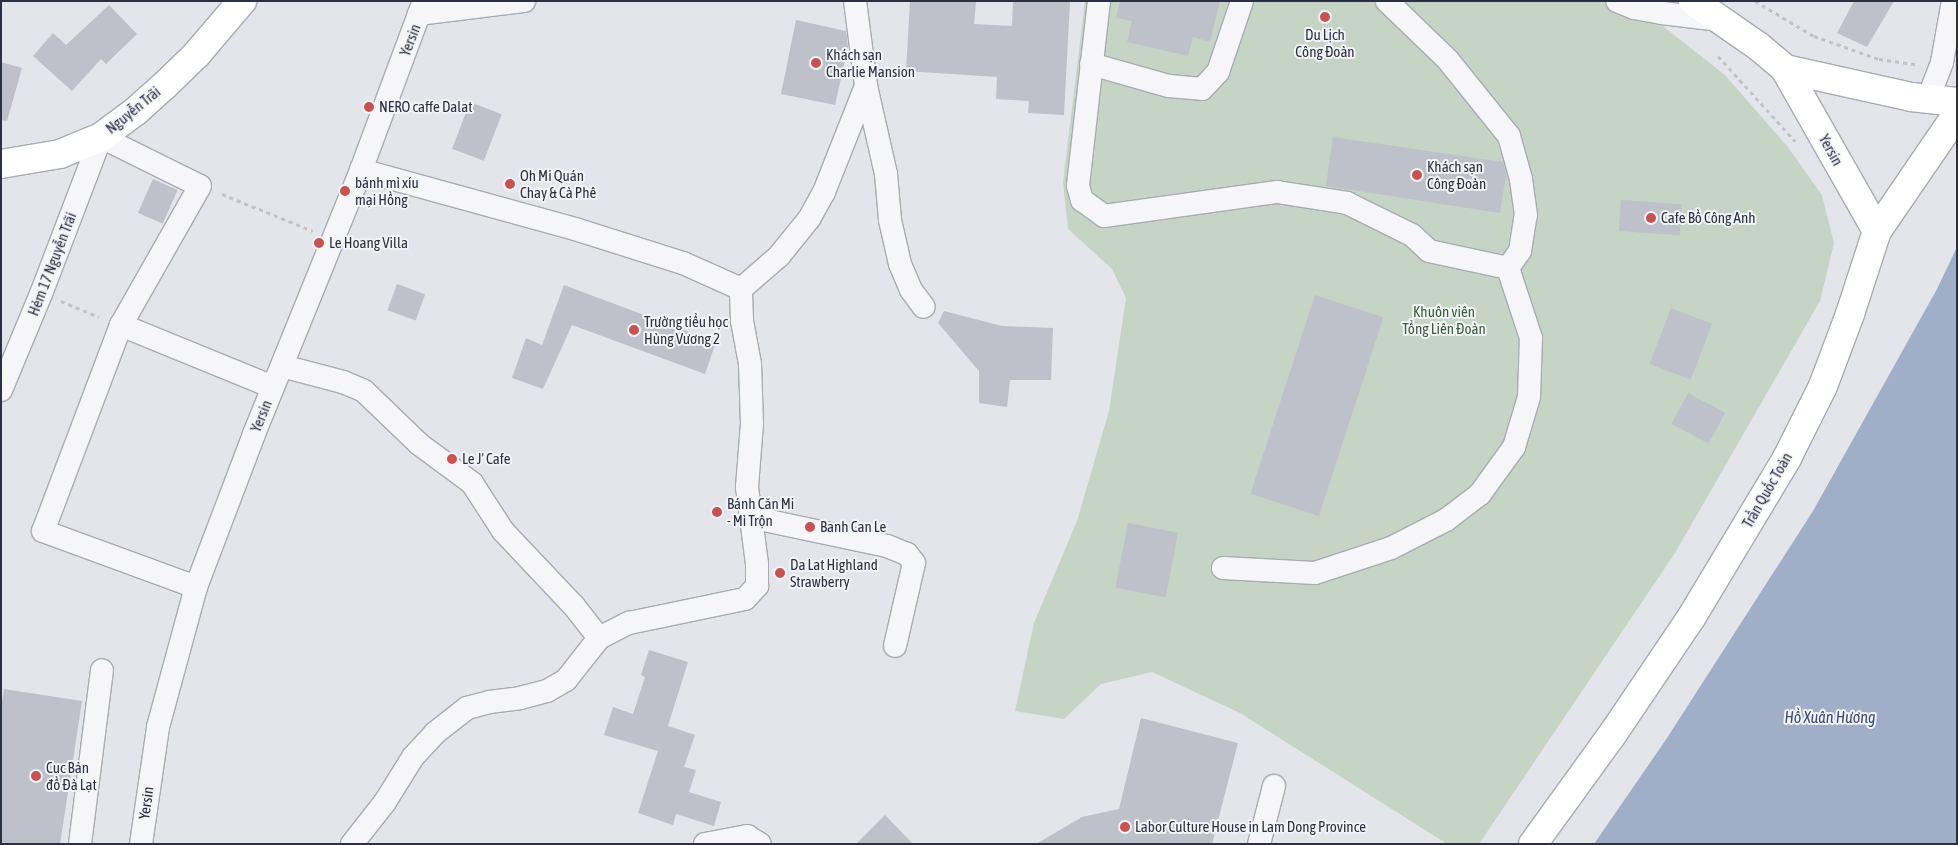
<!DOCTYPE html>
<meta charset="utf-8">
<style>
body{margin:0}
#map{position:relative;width:1958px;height:845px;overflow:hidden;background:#e3e5ea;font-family:"Asap Condensed",sans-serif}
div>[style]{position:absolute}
.green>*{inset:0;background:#c6d4c5}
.water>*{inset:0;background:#a1aec8}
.building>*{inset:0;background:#bec0ca;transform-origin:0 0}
.path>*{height:3px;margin-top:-1.5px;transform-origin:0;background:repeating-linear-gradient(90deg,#c1c3c9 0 4px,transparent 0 8px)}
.roads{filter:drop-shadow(1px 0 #a8abb4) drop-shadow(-1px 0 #a8abb4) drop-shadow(0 1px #a8abb4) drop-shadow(0 -1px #a8abb4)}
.minor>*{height:22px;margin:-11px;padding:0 11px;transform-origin:11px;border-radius:11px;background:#f6f6f9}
.major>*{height:28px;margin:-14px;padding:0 14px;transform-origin:14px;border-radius:14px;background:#fff}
.dots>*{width:14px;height:14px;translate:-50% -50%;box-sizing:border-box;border:2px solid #f3f4f8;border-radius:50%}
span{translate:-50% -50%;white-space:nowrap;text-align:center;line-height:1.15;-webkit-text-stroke:4px #f3f4f8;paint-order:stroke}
.poi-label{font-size:15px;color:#2c3142}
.left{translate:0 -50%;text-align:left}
.street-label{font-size:15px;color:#2c3142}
.park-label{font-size:15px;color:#3b5c3a}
.water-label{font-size:16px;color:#394a73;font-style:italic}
.frame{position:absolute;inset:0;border:2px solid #2c3142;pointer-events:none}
</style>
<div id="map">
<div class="green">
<i style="clip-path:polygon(1085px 1px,1631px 1px,1725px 75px,1787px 146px,1822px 195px,1834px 243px,1820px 301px,1675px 553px,1479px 844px,1447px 844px,1240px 713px,1152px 672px,1101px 684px,1064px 719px,1015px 711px,1034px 623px,1077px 521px,1109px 411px,1126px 298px,1112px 269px,1068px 229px,1063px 182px)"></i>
</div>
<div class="water">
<i style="clip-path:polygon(1957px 247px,1957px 844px,1594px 844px,1667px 738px,1813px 511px,1937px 289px)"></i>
</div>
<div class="building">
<i style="clip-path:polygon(910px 1px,976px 1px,974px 24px,1012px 26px,1013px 1px,1070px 1px,1064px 115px,1028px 113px,1029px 101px,996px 99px,997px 77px,906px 71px)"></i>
<i style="clip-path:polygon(1120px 1px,1220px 1px,1210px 42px,1193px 37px,1188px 56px,1127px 42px,1132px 21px,1116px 18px)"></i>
<i style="clip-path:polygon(1854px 1px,1894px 1px,1867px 47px,1837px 33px)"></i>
<i style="clip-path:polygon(109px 5px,137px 34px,106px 64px,101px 59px,72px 91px,33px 56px,53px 33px,66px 45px)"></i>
<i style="clip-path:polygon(796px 20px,846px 31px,848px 47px,835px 105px,781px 94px)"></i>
<i style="clip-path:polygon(1px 62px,22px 68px,7px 121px,1px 120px)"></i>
<i style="left:470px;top:102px;width:34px;height:50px;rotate:21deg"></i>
<i style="clip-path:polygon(1333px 137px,1503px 162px,1506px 174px,1500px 213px,1326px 186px)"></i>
<i style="left:153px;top:179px;width:27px;height:37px;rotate:24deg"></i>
<i style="left:1621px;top:200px;width:61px;height:31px;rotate:4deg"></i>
<i style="left:397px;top:284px;width:30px;height:28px;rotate:20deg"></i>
<i style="clip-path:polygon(564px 285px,716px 342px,705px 374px,572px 325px,543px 389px,512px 378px,526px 338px,542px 345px)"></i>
<i style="left:1315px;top:295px;width:72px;height:209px;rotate:18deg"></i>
<i style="left:1671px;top:308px;width:44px;height:60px;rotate:21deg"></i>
<i style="clip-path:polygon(944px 311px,1002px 326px,1053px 328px,1051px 380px,1010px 380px,1007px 407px,979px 403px,979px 371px,938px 323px)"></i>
<i style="left:1688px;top:393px;width:42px;height:35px;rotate:28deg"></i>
<i style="left:1128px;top:523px;width:51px;height:66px;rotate:11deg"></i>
<i style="clip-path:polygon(649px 650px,688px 662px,668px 726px,695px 735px,684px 767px,696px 770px,689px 792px,721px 802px,714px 826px,676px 814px,673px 825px,638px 813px,658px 751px,604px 735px,613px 707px,633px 714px,645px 677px,641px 675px)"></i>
<i style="clip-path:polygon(4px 689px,82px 701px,60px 844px,1px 844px,1px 708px)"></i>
<i style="clip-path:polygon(1141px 718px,1238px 743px,1212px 844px,1036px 844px,1082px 817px,1119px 809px)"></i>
<i style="clip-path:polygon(885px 815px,913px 844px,856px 844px)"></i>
</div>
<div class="path">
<i style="left:1755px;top:1px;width:69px;rotate:30.7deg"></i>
<i style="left:1814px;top:36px;width:69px;rotate:19.5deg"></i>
<i style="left:1879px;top:59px;width:37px;rotate:8deg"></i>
<i style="left:1718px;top:56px;width:115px;rotate:47.8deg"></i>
<i style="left:222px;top:194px;width:98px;rotate:22.1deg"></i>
<i style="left:61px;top:301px;width:41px;rotate:22.8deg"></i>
</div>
<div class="roads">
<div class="minor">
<i style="left:855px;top:1px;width:86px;rotate:82.6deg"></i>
<i style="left:866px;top:86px;width:90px;rotate:77.2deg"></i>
<i style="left:886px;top:174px;width:46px;rotate:85deg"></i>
<i style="left:890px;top:220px;width:45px;rotate:77.2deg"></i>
<i style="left:900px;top:264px;width:28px;rotate:67deg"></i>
<i style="left:911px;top:290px;width:21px;rotate:53deg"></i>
<i style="left:1099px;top:1px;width:186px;rotate:96.5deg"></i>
<i style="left:1078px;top:186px;width:15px;rotate:74deg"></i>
<i style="left:1082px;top:200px;width:27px;rotate:36deg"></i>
<i style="left:1104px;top:216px;width:175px;rotate:-7.9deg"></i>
<i style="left:1277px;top:192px;width:71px;rotate:8.9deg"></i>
<i style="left:1347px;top:203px;width:72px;rotate:26.2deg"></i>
<i style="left:1412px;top:235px;width:23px;rotate:43deg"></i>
<i style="left:1429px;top:251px;width:81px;rotate:12.1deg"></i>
<i style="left:1508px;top:268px;width:21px;rotate:-55deg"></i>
<i style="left:1520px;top:251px;width:36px;rotate:-81deg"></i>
<i style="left:1526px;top:215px;width:36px;rotate:-98deg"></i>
<i style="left:1521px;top:179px;width:45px;rotate:-105.6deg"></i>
<i style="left:1509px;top:136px;width:97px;rotate:-128.8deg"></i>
<i style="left:1448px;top:60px;width:85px;rotate:-136deg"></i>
<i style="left:1617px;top:1px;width:18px;rotate:22deg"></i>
<i style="left:1634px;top:8px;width:28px;rotate:10deg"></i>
<i style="left:1662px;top:13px;width:58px;rotate:6.9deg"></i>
<i style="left:419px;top:14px;width:106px;rotate:-7.1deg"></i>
<i style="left:1091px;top:64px;width:81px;rotate:15.8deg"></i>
<i style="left:1169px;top:86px;width:33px;rotate:5deg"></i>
<i style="left:1202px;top:89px;width:23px;rotate:-47deg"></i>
<i style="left:1218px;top:72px;width:75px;rotate:-71.3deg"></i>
<i style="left:1928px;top:99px;width:40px;rotate:-69deg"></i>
<i style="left:1942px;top:62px;width:62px;rotate:-79.8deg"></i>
<i style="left:361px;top:170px;width:222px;rotate:15.4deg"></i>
<i style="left:575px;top:229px;width:113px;rotate:17.5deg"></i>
<i style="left:683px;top:263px;width:64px;rotate:24.1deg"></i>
<i style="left:121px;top:325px;width:164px;rotate:22.2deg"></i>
<i style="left:282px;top:366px;width:63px;rotate:14.7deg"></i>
<i style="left:343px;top:382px;width:23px;rotate:23deg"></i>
<i style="left:364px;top:391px;width:76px;rotate:43.9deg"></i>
<i style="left:419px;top:444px;width:66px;rotate:36.3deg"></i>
<i style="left:472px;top:483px;width:57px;rotate:57.1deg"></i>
<i style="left:503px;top:531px;width:103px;rotate:46.6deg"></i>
<i style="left:574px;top:606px;width:41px;rotate:52deg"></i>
<i style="left:1px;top:390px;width:104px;rotate:-67.4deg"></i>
<i style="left:41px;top:294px;width:168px;rotate:-69.1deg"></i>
<i style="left:101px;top:137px;width:110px;rotate:26.3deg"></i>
<i style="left:200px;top:186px;width:160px;rotate:119.6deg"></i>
<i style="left:121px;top:325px;width:220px;rotate:110.7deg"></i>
<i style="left:43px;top:531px;width:163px;rotate:20.1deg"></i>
<i style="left:750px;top:517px;width:140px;rotate:12deg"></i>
<i style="left:887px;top:546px;width:22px;rotate:22deg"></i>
<i style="left:907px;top:554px;width:11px;rotate:52deg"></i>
<i style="left:914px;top:563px;width:85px;rotate:102.9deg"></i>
<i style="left:1223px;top:568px;width:92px;rotate:3.1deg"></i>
<i style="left:1315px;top:573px;width:80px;rotate:-18.2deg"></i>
<i style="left:1391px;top:548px;width:62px;rotate:-27deg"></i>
<i style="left:1446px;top:520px;width:43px;rotate:-37.4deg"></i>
<i style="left:1480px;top:494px;width:58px;rotate:-54.1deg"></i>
<i style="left:1514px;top:447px;width:52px;rotate:-73.3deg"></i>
<i style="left:1529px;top:397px;width:59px;rotate:-88.1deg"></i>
<i style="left:1531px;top:338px;width:74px;rotate:-108.2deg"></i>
<i style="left:80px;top:844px;width:175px;rotate:-82.8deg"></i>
<i style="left:141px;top:844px;width:118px;rotate:-81.7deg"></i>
<i style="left:158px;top:727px;width:145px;rotate:-74.8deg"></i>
<i style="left:196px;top:587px;width:164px;rotate:-69.2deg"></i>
<i style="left:254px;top:434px;width:285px;rotate:-67.9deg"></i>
<i style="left:361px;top:170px;width:180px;rotate:-69.6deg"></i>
<i style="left:352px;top:844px;width:53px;rotate:-51.8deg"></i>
<i style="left:385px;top:802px;width:53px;rotate:-58.1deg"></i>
<i style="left:413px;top:757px;width:33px;rotate:-47deg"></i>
<i style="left:435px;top:733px;width:41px;rotate:-38deg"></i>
<i style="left:467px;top:708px;width:23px;rotate:-15deg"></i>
<i style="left:489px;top:702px;width:31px;rotate:-7deg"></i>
<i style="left:520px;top:698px;width:28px;rotate:-15deg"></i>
<i style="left:547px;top:691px;width:22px;rotate:-30deg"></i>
<i style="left:566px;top:680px;width:53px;rotate:-51.8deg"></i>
<i style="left:599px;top:638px;width:34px;rotate:-27deg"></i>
<i style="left:629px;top:623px;width:118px;rotate:-11.7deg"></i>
<i style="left:745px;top:599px;width:18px;rotate:-47deg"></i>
<i style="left:757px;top:586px;width:22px;rotate:-90deg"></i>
<i style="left:757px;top:564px;width:78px;rotate:-97.4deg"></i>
<i style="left:747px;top:487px;width:63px;rotate:-85.5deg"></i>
<i style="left:752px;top:424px;width:60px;rotate:-91.9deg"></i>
<i style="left:750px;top:364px;width:44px;rotate:-100.5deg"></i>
<i style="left:742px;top:321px;width:32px;rotate:-92deg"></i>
<i style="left:741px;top:289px;width:50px;rotate:-41deg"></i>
<i style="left:779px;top:256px;width:48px;rotate:-51deg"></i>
<i style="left:809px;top:219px;width:31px;rotate:-61deg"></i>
<i style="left:824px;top:192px;width:114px;rotate:-68.4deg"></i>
<i style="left:705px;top:844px;width:43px;rotate:-10.8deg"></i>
<i style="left:747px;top:836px;width:15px;rotate:32deg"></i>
<i style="left:1259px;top:844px;width:60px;rotate:-75.5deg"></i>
</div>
<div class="major">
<i style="left:1693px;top:1px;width:79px;rotate:34.7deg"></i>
<i style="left:1758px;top:46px;width:35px;rotate:40deg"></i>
<i style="left:1785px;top:69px;width:129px;rotate:12.5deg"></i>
<i style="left:1911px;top:97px;width:46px;rotate:6.2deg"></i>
<i style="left:1785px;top:69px;width:186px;rotate:60.4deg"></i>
<i style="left:1px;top:164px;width:60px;rotate:-9.6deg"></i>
<i style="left:60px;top:154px;width:44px;rotate:-22.5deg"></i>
<i style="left:101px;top:137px;width:44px;rotate:-36.6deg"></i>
<i style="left:136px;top:111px;width:38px;rotate:-42deg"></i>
<i style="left:164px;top:86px;width:46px;rotate:-44.1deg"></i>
<i style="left:197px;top:54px;width:70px;rotate:-49.7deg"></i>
<i style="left:1533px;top:844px;width:135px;rotate:-54.1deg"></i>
<i style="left:1612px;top:735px;width:141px;rotate:-56deg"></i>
<i style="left:1691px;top:618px;width:187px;rotate:-59deg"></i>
<i style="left:1787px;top:458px;width:80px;rotate:-63.4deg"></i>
<i style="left:1823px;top:386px;width:77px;rotate:-69.4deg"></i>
<i style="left:1850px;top:314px;width:87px;rotate:-72deg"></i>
<i style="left:1877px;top:231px;width:142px;rotate:-55.6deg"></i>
</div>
</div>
<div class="dots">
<i style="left:1325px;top:17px;background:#c65252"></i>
<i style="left:816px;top:63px;background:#c65252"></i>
<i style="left:369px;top:107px;background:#c65252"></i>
<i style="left:1417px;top:175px;background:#c65252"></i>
<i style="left:510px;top:184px;background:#c65252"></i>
<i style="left:345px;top:191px;background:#c65252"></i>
<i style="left:1651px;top:218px;background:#c65252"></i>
<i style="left:319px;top:243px;background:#c65252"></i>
<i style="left:634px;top:330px;background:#c65252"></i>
<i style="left:452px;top:459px;background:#c65252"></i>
<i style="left:717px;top:512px;background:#c65252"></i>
<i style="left:810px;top:527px;background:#c65252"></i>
<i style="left:780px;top:573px;background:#c65252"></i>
<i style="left:36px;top:776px;background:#c65252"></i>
<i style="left:1125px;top:827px;background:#c65252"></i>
</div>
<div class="poi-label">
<span style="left:1325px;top:43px">Du Lịch<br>Công Đoàn</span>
<span class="left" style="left:826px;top:63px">Khách sạn<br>Charlie Mansion</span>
<span class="left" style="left:379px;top:107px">NERO caffe Dalat</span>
<span class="left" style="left:1427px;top:175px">Khách sạn<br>Công Đoàn</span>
<span class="left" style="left:520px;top:184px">Oh Mi Quán<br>Chay &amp; Cà Phê</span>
<span class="left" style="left:355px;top:191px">bánh mì xíu<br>mại Hồng</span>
<span class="left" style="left:1661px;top:218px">Cafe Bồ Công Anh</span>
<span class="left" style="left:329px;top:243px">Le Hoang Villa</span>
<span class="left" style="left:644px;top:330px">Trường tiểu học<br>Hùng Vương 2</span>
<span class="left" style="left:462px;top:459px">Le J' Cafe</span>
<span class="left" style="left:727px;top:512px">Bánh Căn Mi<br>- Mì Trộn</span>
<span class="left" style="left:820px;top:527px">Banh Can Le</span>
<span class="left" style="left:790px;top:573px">Da Lat Highland<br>Strawberry</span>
<span class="left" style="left:46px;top:776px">Cục Bản<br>đồ Đà Lạt</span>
<span class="left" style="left:1135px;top:827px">Labor Culture House in Lam Dong Province</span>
</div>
<div class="street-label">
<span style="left:410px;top:40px;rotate:-69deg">Yersin</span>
<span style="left:133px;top:110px;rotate:-39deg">Nguyễn Trãi</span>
<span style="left:1831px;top:150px;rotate:61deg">Yersin</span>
<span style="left:52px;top:264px;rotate:-69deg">Hẻm 17 Nguyễn Trãi</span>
<span style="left:261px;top:416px;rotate:-68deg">Yersin</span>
<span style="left:1767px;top:490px;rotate:-60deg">Trần Quốc Toản</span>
<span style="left:146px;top:803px;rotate:-82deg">Yersin</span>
</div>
<div class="park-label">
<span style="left:1444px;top:320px">Khuôn viên<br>Tổng Liên Đoàn</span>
</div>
<div class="water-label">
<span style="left:1830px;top:717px">Hồ Xuân Hương</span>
</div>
<div class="frame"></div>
</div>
